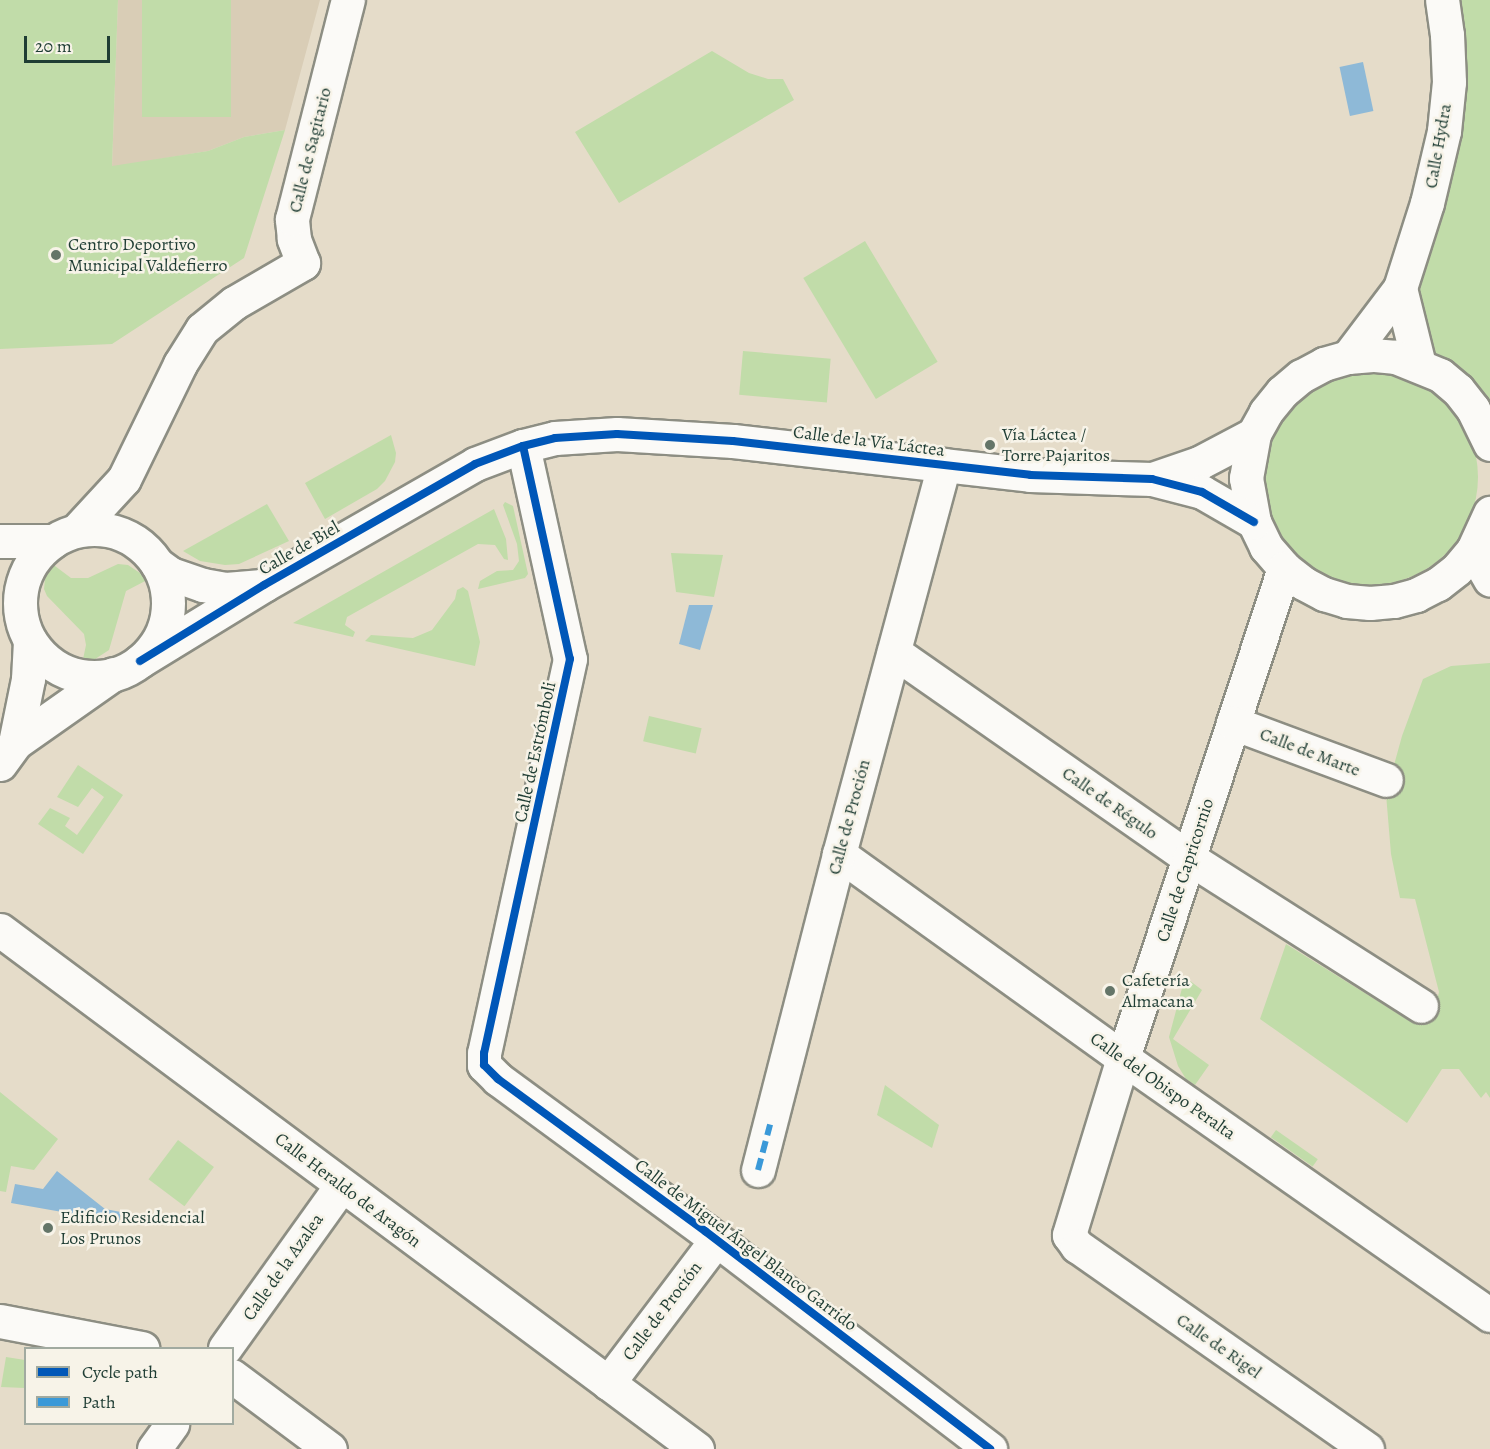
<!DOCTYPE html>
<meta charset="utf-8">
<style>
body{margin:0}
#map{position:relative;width:1490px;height:1449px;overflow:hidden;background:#e5dcc9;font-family:Alegreya,serif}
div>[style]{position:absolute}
.built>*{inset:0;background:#d9cdb6}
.green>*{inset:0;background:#c1dca9;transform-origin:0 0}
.round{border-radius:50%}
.water>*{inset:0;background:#8eb9d7;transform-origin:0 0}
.roads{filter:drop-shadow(2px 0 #8d8e83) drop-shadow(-2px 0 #8d8e83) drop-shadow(0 2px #8d8e83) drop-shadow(0 -2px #8d8e83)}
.minor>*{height:33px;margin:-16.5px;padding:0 16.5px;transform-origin:16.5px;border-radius:16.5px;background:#fbfaf7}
.minor>.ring{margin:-16.5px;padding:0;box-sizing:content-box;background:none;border:33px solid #fbfaf7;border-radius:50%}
.quiet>*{height:6px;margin-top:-3px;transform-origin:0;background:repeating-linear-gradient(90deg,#3a99d8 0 12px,transparent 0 18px)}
.cycleway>*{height:8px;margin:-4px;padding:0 4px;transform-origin:4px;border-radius:4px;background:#0057b8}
.dots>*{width:16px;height:16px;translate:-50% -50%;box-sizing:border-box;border:3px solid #f7f3e8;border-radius:50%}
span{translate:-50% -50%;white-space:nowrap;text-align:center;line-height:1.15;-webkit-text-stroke:5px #f7f3e8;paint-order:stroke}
.street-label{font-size:18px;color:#1f3d34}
.poi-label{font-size:18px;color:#1f3d34}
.left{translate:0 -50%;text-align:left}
.legend{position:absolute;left:24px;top:1347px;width:210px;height:78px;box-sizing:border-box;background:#f7f3e8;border:2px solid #a1aaa0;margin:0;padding:8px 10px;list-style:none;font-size:18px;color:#1f3d34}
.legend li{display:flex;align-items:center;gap:12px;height:30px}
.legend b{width:30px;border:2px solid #a1aaa0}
.scale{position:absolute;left:24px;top:36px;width:86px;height:27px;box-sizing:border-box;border:3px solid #1f3d34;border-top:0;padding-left:8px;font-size:18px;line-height:21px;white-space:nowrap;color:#1f3d34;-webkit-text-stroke:4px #f7f3e8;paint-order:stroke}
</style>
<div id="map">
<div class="built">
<i style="clip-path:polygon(118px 0,320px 0,285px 130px,244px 137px,208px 151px,112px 167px)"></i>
</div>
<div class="green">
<i style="clip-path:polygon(0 0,118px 0,112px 166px,208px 151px,244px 137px,285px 130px,244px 258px,112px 344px,0 349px)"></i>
<i style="left:142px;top:0;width:89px;height:117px"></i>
<i style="clip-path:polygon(1455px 0,1490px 0,1490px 409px,1466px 379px,1422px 342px,1411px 312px)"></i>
<i style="clip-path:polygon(712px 51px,749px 73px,768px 79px,783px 79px,794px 100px,619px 203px,575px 132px)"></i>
<i style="left:865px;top:241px;width:141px;height:72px;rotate:59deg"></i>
<i style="left:743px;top:351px;width:88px;height:44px;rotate:5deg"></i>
<i class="round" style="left:1262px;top:369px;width:216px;height:216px"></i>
<i style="clip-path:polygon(391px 435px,396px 453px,395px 462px,385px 481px,377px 489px,325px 519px,305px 483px)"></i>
<i style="clip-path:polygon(505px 502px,513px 506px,528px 574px,525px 578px,478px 589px,480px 581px,497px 571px,513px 570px,519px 561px,517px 544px,503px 505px)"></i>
<i style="clip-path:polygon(267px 504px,289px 541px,239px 564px,225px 565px,200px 561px,183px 551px)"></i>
<i style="clip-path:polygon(494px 509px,506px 539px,508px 560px,504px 559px,495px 545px,478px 544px,347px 617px,345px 625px,355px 632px,353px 637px,293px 623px)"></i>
<i style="clip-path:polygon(671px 553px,723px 555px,714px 597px,676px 592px)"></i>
<i style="clip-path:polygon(47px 560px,71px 578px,88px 578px,118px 564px,128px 565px,149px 579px,126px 591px,109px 650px,89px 663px,82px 664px,86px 645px,84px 634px,47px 596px,44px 589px)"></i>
<i style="clip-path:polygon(463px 587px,468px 591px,480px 642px,475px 666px,365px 641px,371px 635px,413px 638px,432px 630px,455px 599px,457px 590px)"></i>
<i style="clip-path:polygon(1490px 663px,1490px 1098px,1486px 1092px,1481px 1098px,1459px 1069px,1442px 1069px,1407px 1123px,1260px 1019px,1286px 944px,1413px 1023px,1432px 993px,1438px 996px,1439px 992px,1415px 899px,1400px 898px,1391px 854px,1386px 794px,1402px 736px,1423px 679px,1451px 666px)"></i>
<i style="left:649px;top:716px;width:54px;height:26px;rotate:13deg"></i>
<i style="clip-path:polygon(78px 765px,123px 795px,83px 854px,38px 824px,50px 808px,70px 818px,65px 826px,77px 835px,104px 797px,92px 788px,78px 807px,57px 797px)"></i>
<i style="clip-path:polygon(1185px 977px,1202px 990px,1173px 1039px,1209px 1065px,1195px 1085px,1186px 1079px,1178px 1066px,1169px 1037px)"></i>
<i style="clip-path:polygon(885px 1085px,939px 1125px,932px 1148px,877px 1115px)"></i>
<i style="clip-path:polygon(0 1092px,58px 1139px,34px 1170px,11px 1166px,6px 1192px,0 1191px)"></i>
<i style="left:1276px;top:1130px;width:51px;height:9px;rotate:35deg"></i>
<i style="left:178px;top:1140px;width:45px;height:49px;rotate:37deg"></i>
<i style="clip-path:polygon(6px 1357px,25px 1360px,25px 1388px,1px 1387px)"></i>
</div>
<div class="water">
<i style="left:1363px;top:62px;width:50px;height:24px;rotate:78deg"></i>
<i style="clip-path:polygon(689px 605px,713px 605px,700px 650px,679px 644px)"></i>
<i style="clip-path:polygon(57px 1171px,105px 1209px,121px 1212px,119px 1222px,11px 1203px,15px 1184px,43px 1189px)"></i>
</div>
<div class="roads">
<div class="minor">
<i style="left:1400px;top:288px;width:79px;rotate:76.1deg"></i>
<i style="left:1348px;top:357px;width:86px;rotate:-53deg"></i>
<i style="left:1400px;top:288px;width:89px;rotate:-72.4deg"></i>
<i style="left:1427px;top:203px;width:74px;rotate:-76.7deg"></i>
<i style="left:1444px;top:131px;width:49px;rotate:-84.2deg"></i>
<i style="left:1449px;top:82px;width:47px;rotate:-92.4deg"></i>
<i style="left:1447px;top:35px;width:35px;rotate:-98deg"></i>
<i style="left:1490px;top:444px;width:39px;rotate:-116deg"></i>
<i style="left:1473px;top:409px;width:24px;rotate:-128deg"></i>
<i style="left:1458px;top:390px;width:23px;rotate:-140deg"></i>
<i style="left:1440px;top:375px;width:48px;rotate:-157.8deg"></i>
<i style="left:1396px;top:357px;width:24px;rotate:-175deg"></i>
<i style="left:1372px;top:355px;width:24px;rotate:175deg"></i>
<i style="left:1348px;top:357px;width:25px;rotate:164deg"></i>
<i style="left:1324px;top:364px;width:26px;rotate:152deg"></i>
<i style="left:1301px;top:376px;width:25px;rotate:140deg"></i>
<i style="left:1282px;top:392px;width:26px;rotate:129deg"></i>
<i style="left:1266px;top:412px;width:25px;rotate:119deg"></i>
<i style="left:1254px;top:434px;width:45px;rotate:100.3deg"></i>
<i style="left:1246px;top:478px;width:45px;rotate:79.7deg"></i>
<i style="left:1254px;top:522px;width:28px;rotate:64deg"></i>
<i style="left:1266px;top:547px;width:28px;rotate:49deg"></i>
<i style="left:1284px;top:568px;width:24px;rotate:38deg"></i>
<i style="left:1303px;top:583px;width:24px;rotate:28deg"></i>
<i style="left:1324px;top:594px;width:24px;rotate:17deg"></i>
<i style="left:1347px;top:601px;width:23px;rotate:5deg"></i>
<i style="left:1370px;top:603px;width:24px;rotate:-5deg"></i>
<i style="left:1394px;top:601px;width:23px;rotate:-15deg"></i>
<i style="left:1416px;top:595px;width:25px;rotate:-27deg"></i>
<i style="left:1438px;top:584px;width:24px;rotate:-38deg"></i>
<i style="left:1457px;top:569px;width:25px;rotate:-50deg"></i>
<i style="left:1473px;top:550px;width:41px;rotate:-65.3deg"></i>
<i style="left:523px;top:446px;width:218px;rotate:77.6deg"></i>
<i style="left:570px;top:659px;width:403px;rotate:102.3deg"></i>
<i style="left:484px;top:1053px;width:12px;rotate:90deg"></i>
<i style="left:484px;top:1065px;width:20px;rotate:45deg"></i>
<i style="left:498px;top:1079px;width:257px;rotate:36.3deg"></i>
<i style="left:705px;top:1231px;width:359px;rotate:37.4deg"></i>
<i style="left:1152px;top:479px;width:50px;rotate:-18.8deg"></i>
<i style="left:1199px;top:463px;width:62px;rotate:-27.8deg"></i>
<i class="ring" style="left:20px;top:529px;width:115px;height:115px"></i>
<i style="left:77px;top:530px;width:69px;rotate:-47.3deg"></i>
<i style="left:124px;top:479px;width:128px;rotate:-64deg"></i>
<i style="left:180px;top:364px;width:41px;rotate:-57.8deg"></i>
<i style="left:202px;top:329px;width:41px;rotate:-39.1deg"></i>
<i style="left:234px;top:303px;width:80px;rotate:-30.1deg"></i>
<i style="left:303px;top:263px;width:26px;rotate:-111deg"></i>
<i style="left:294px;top:239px;width:20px;rotate:-96deg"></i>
<i style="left:292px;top:219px;width:226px;rotate:-75.7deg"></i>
<i style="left:0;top:541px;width:53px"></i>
<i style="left:1473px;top:550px;width:34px;rotate:60deg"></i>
<i style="left:157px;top:564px;width:17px;rotate:36deg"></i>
<i style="left:171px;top:574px;width:34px;rotate:19deg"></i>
<i style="left:203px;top:585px;width:23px;rotate:10deg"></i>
<i style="left:226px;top:589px;width:33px;rotate:-5deg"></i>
<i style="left:1284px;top:568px;width:516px;rotate:108.19deg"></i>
<i style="left:1123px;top:1058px;width:185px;rotate:107deg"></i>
<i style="left:1069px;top:1235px;width:14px;rotate:54deg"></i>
<i style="left:1077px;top:1246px;width:354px;rotate:35deg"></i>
<i style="left:894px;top:652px;width:360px;rotate:34.9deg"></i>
<i style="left:1189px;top:858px;width:275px;rotate:32.5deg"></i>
<i style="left:140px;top:661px;width:145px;rotate:-31.5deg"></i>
<i style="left:264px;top:585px;width:243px;rotate:-29.8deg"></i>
<i style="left:475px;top:464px;width:51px;rotate:-20.6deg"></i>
<i style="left:523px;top:446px;width:33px;rotate:-14deg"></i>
<i style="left:555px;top:438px;width:62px;rotate:-3.7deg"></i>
<i style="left:617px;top:434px;width:116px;rotate:3.5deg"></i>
<i style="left:733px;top:441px;width:299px;rotate:6.5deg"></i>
<i style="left:1030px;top:475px;width:122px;rotate:1.9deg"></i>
<i style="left:1152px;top:479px;width:52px;rotate:14.6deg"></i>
<i style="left:1202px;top:492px;width:60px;rotate:30deg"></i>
<i style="left:1233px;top:723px;width:163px;rotate:20.4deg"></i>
<i style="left:15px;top:743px;width:65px;rotate:-78.5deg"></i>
<i style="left:28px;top:679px;width:38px;rotate:-87deg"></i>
<i style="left:0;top:764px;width:26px;rotate:-54deg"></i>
<i style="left:15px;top:743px;width:120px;rotate:-35.1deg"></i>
<i style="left:839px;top:854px;width:350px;rotate:35.7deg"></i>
<i style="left:1123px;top:1058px;width:448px;rotate:35deg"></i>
<i style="left:0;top:930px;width:869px;rotate:36.67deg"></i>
<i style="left:758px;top:1170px;width:326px;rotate:-75.6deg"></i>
<i style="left:839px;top:854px;width:403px;rotate:-74.9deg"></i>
<i style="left:0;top:1321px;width:145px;rotate:10.8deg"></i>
<i style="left:225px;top:1348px;width:199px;rotate:-54.4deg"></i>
<i style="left:232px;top:1376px;width:122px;rotate:36.7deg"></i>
<i style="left:608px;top:1383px;width:179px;rotate:-52.9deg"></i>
<i style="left:154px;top:1449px;width:31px;rotate:-54deg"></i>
</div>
</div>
<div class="quiet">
<i style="left:758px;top:1170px;width:47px;rotate:-75.1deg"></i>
</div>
<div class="cycleway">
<i style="left:523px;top:446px;width:218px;rotate:77.6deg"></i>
<i style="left:570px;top:659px;width:403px;rotate:102.3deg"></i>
<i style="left:484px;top:1053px;width:12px;rotate:90deg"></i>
<i style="left:484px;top:1065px;width:20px;rotate:45deg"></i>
<i style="left:498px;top:1079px;width:257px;rotate:36.3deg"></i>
<i style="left:705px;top:1231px;width:359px;rotate:37.4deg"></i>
<i style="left:140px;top:661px;width:145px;rotate:-31.5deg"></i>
<i style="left:264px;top:585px;width:243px;rotate:-29.8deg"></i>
<i style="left:475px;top:464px;width:51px;rotate:-20.6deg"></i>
<i style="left:523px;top:446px;width:33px;rotate:-14deg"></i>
<i style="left:555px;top:438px;width:62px;rotate:-3.7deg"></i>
<i style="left:617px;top:434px;width:116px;rotate:3.5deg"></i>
<i style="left:733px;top:441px;width:299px;rotate:6.5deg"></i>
<i style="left:1030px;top:475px;width:122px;rotate:1.9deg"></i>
<i style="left:1152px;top:479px;width:52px;rotate:14.6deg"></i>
<i style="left:1202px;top:492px;width:60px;rotate:30deg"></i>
</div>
<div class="dots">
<i style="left:56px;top:255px;background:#647568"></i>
<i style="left:990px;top:445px;background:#647568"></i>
<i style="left:1110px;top:991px;background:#647568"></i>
<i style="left:48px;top:1228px;background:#647568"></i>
</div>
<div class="street-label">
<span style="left:1438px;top:146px;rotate:-80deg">Calle Hydra</span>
<span style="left:310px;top:150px;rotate:-76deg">Calle de Sagitario</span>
<span style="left:869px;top:441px;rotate:7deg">Calle de la Vía Láctea</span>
<span style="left:299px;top:548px;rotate:-30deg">Calle de Biel</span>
<span style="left:535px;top:752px;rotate:-78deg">Calle de Estrómboli</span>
<span style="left:1310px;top:752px;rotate:21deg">Calle de Marte</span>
<span style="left:1110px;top:803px;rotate:35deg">Calle de Régulo</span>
<span style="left:849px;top:817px;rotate:-75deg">Calle de Proción</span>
<span style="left:1185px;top:870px;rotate:-72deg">Calle de Capricornio</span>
<span style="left:1163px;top:1086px;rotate:35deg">Calle del Obispo Peralta</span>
<span style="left:348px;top:1190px;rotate:37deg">Calle Heraldo de Aragón</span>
<span style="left:746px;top:1245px;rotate:37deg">Calle de Miguel Ángel Blanco Garrido</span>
<span style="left:283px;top:1267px;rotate:-55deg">Calle de la Azalea</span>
<span style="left:662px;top:1311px;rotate:-53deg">Calle de Proción</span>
<span style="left:1219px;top:1346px;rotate:35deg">Calle de Rigel</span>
</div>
<div class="poi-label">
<span class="left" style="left:68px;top:255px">Centro Deportivo<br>Municipal Valdefierro</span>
<span class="left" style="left:1002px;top:445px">Vía Láctea /<br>Torre Pajaritos</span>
<span class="left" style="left:1122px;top:991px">Cafetería<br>Almacana</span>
<span class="left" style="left:60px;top:1228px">Edificio Residencial<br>Los Prunos</span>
</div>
<ul class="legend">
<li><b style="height:8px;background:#0057b8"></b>Cycle path</li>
<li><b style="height:8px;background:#3a99d8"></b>Path</li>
</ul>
<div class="scale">20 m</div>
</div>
